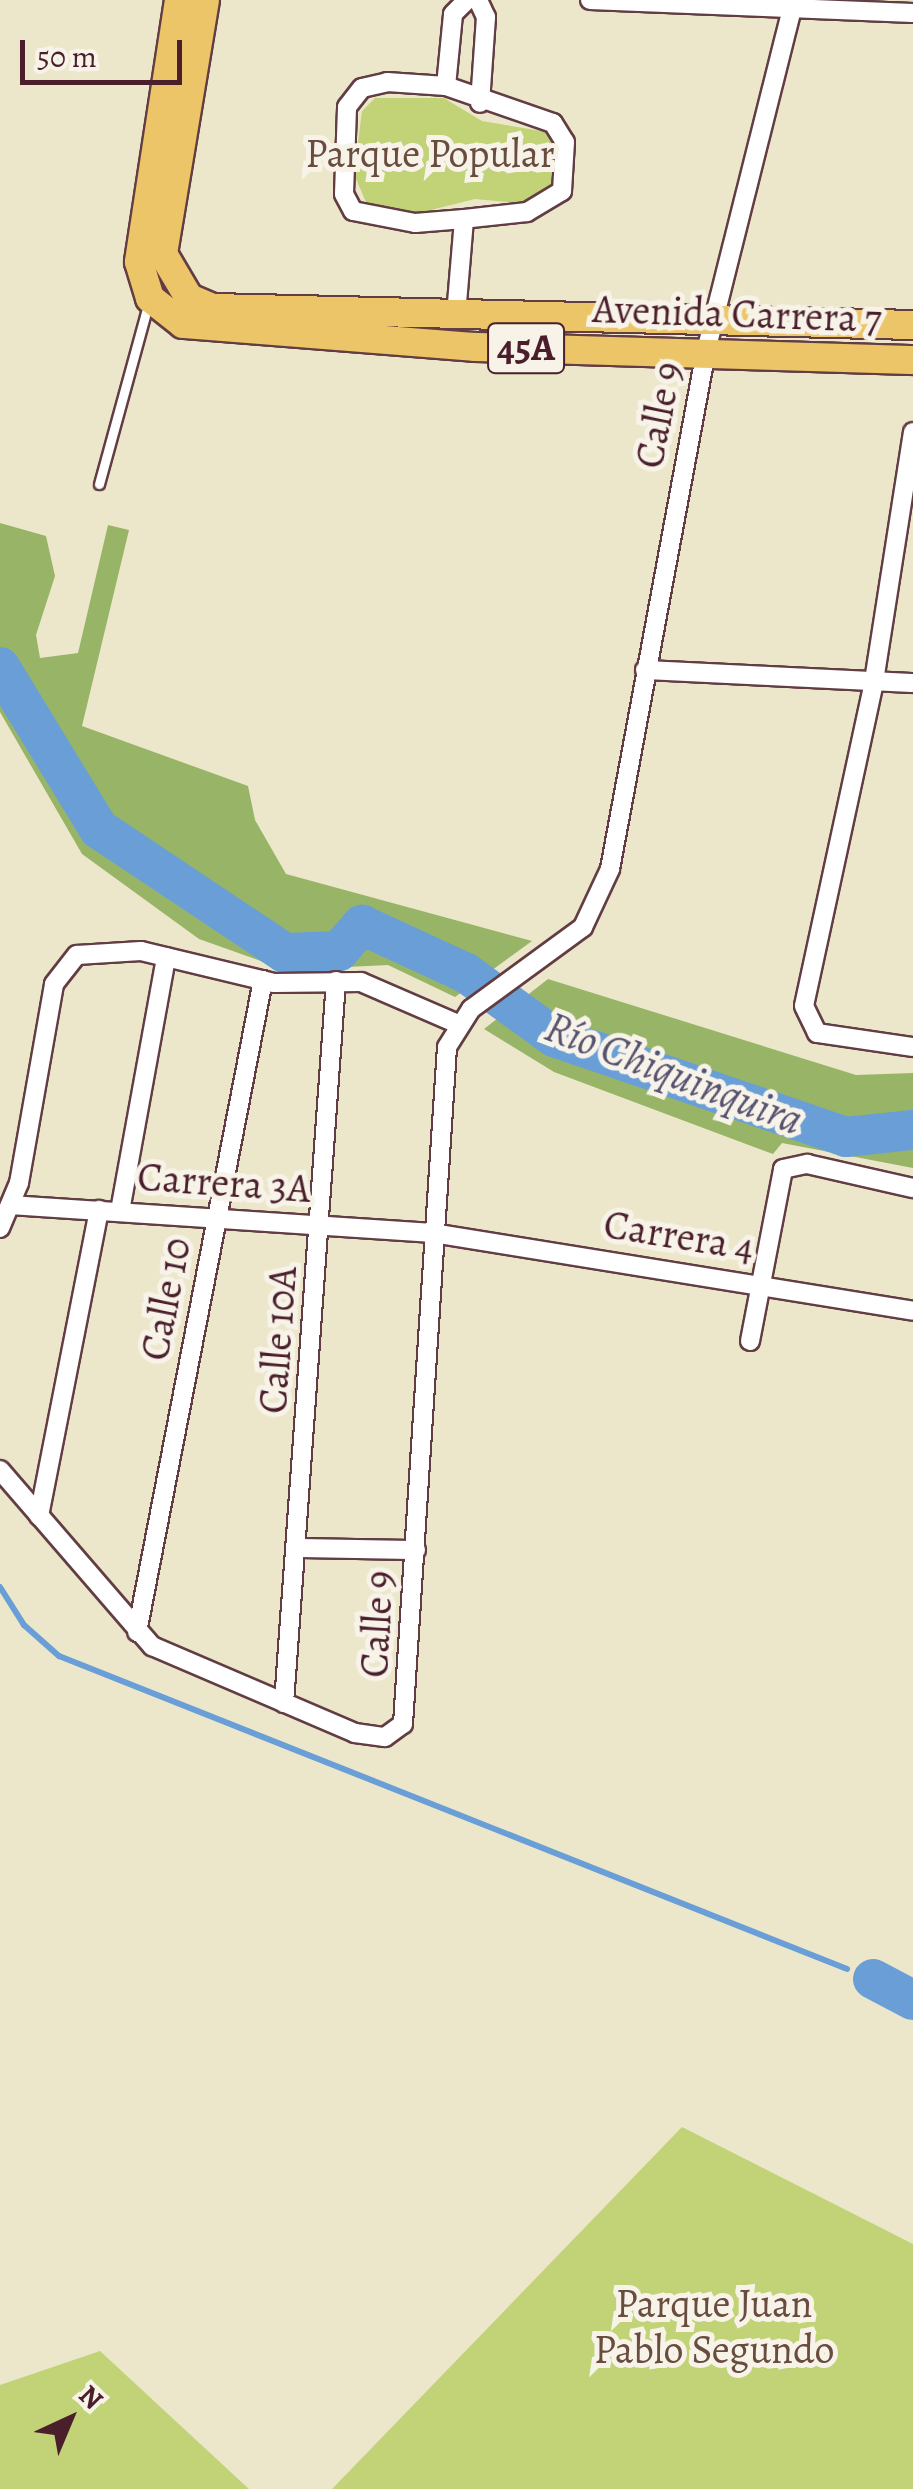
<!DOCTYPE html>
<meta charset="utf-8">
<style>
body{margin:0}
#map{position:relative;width:913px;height:2489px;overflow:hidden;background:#ece7cb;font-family:Alegreya,serif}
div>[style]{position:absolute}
.green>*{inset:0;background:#c1d376}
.forest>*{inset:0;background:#98b567}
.stream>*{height:6px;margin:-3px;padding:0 3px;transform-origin:3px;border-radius:3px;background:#699fd6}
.river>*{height:40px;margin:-20px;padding:0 20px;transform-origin:20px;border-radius:20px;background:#699fd6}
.roads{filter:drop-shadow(2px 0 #623d43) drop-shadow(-2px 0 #623d43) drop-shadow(0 2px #623d43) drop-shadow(0 -2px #623d43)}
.lane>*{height:9px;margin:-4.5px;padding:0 4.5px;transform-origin:4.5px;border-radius:4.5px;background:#fff}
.street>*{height:18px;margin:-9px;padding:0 9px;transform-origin:9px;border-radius:9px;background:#fff}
.primary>*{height:28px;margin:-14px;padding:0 14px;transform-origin:14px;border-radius:14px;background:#edc569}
span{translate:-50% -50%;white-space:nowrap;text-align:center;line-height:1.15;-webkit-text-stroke:10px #f7f3e8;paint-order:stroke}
.shield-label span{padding:2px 8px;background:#f7f3e8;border:2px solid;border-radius:8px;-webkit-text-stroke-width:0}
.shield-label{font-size:38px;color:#4a1f2b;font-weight:700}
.park-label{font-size:40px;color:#684c3e}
.street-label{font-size:40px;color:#4a1f2b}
.water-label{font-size:42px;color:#56526f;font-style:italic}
.north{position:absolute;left:20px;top:2369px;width:100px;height:100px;-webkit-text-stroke:8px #f7f3e8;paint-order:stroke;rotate:44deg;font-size:28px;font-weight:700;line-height:40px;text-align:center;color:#4a1f2b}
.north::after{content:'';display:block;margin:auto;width:35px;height:45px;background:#4a1f2b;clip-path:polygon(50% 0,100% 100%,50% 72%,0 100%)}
.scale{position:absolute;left:20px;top:40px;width:162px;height:45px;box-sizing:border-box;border:5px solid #4a1f2b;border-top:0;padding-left:12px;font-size:30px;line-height:35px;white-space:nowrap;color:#4a1f2b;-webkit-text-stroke:8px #f7f3e8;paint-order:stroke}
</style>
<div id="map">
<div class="green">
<i style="clip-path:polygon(375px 98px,444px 98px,482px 121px,547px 132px,560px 144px,556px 193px,542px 205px,475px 199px,415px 214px,368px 207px,354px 174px,362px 111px)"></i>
<i style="clip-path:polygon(682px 2127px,913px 2244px,913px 2489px,332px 2489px)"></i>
<i style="clip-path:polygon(100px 2351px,249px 2489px,0 2489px,0 2385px)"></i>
</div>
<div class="forest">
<i style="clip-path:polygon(0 523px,46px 536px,55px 576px,36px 635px,40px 658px,78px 653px,108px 525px,129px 530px,82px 726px,248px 786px,255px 820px,286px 874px,532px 941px,455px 997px,388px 965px,286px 970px,199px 939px,82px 854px,0 712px)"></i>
<i style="clip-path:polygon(548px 979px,856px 1075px,913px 1073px,913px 1168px,782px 1143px,773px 1154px,554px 1072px,484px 1029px)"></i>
</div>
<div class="stream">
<i style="left:0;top:1587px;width:45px;rotate:57.7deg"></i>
<i style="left:24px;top:1625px;width:47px;rotate:41.5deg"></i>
<i style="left:59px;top:1656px;width:848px;rotate:21.66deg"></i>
</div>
<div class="river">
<i style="left:0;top:667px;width:190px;rotate:58.6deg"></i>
<i style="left:99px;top:829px;width:224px;rotate:33.7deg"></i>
<i style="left:285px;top:953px;width:54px;rotate:-2.1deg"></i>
<i style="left:339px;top:951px;width:35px;rotate:-49deg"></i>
<i style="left:362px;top:925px;width:115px;rotate:24.8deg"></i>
<i style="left:466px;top:973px;width:109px;rotate:36deg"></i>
<i style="left:554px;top:1037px;width:309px;rotate:18.9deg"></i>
<i style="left:846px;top:1137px;width:67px;rotate:-6deg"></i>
<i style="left:873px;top:1979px;width:45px;rotate:27.7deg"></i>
</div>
<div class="roads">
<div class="lane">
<i style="left:99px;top:484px;width:190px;rotate:-74.7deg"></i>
</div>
<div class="street">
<i style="left:478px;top:0;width:19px;rotate:65deg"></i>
<i style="left:486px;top:17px;width:86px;rotate:94deg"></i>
<i style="left:590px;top:0;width:323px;rotate:2.3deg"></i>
<i style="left:387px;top:82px;width:59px;rotate:3.9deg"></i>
<i style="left:446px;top:86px;width:113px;rotate:19.1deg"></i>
<i style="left:553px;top:123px;width:22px;rotate:58deg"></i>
<i style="left:565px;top:142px;width:49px;rotate:93.5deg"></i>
<i style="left:562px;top:191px;width:41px;rotate:149deg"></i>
<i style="left:527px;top:212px;width:63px;rotate:173.7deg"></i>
<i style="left:464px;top:219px;width:49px;rotate:175.3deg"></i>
<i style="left:415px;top:223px;width:63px;rotate:-169deg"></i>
<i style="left:353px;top:211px;width:19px;rotate:-118deg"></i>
<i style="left:344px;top:194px;width:87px;rotate:-88deg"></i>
<i style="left:347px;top:107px;width:24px;rotate:-52deg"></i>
<i style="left:362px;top:88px;width:26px;rotate:-13deg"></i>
<i style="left:446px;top:86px;width:72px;rotate:-84.4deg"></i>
<i style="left:453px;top:14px;width:20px;rotate:-45deg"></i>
<i style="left:456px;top:315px;width:96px;rotate:-85.2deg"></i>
<i style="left:913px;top:432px;width:253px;rotate:98.9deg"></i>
<i style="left:874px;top:682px;width:331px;rotate:102.2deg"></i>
<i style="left:804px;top:1006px;width:30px;rotate:64deg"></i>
<i style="left:817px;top:1033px;width:97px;rotate:8.3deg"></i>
<i style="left:645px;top:670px;width:268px;rotate:2.8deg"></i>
<i style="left:10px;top:1205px;width:424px;rotate:3.8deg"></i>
<i style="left:433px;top:1233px;width:486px;rotate:9.2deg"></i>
<i style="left:120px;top:1211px;width:258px;rotate:-79.7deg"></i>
<i style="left:0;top:1228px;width:49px;rotate:-67.1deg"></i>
<i style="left:19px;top:1183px;width:202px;rotate:-80deg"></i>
<i style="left:54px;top:984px;width:37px;rotate:-52deg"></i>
<i style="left:77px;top:955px;width:64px;rotate:-3.6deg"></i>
<i style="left:141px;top:951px;width:137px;rotate:13.5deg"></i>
<i style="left:274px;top:983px;width:87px;rotate:-0.7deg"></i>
<i style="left:361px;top:982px;width:106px;rotate:23.4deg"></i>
<i style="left:750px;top:1341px;width:175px;rotate:-79.1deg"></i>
<i style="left:783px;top:1169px;width:25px;rotate:-12deg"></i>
<i style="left:807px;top:1164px;width:109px;rotate:12.8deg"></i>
<i style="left:0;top:1470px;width:233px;rotate:49.2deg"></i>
<i style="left:152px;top:1646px;width:221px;rotate:23.2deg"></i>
<i style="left:355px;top:1733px;width:30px;rotate:8deg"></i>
<i style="left:385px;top:1737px;width:22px;rotate:-36deg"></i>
<i style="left:403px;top:1724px;width:678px;rotate:-86.28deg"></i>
<i style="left:447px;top:1047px;width:45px;rotate:-57.7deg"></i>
<i style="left:471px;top:1009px;width:139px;rotate:-36.2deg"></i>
<i style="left:583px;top:927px;width:64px;rotate:-65deg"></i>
<i style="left:610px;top:869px;width:527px;rotate:-79.5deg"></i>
<i style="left:706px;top:351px;width:362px;rotate:-75.9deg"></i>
<i style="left:39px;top:1516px;width:312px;rotate:-78.9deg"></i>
<i style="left:296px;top:1548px;width:120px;rotate:1deg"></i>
<i style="left:137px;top:1632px;width:664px;rotate:-79.06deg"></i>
<i style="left:284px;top:1703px;width:724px;rotate:-85.88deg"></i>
</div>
<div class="primary">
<i style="left:179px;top:0;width:265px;rotate:98.7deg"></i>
<i style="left:139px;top:262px;width:38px;rotate:73deg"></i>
<i style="left:150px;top:298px;width:42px;rotate:38.2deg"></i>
<i style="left:183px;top:324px;width:293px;rotate:4.5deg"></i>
<i style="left:475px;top:347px;width:438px;rotate:1.7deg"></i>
<i style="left:205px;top:0;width:257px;rotate:99.4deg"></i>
<i style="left:163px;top:254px;width:51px;rotate:59.4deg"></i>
<i style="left:189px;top:298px;width:26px;rotate:23deg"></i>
<i style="left:213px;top:308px;width:700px;rotate:1.39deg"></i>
</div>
</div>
<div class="shield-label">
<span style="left:526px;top:348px">45A</span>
</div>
<div class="park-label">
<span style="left:430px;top:154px">Parque Popular</span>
<span style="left:714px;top:2327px">Parque Juan<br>Pablo Segundo</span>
</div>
<div class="street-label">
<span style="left:737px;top:314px;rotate:2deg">Avenida Carrera 7</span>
<span style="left:659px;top:415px;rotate:-79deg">Calle 9</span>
<span style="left:224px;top:1183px;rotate:4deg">Carrera 3A</span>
<span style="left:679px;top:1236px;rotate:9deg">Carrera 4</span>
<span style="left:166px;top:1299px;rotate:-79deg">Calle 10</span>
<span style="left:278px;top:1340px;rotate:-86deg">Calle 10A</span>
<span style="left:377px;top:1624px;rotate:-87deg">Calle 9</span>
</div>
<div class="water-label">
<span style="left:674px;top:1073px;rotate:21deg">Río Chiquinquira</span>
</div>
<div class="north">N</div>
<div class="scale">50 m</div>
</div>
